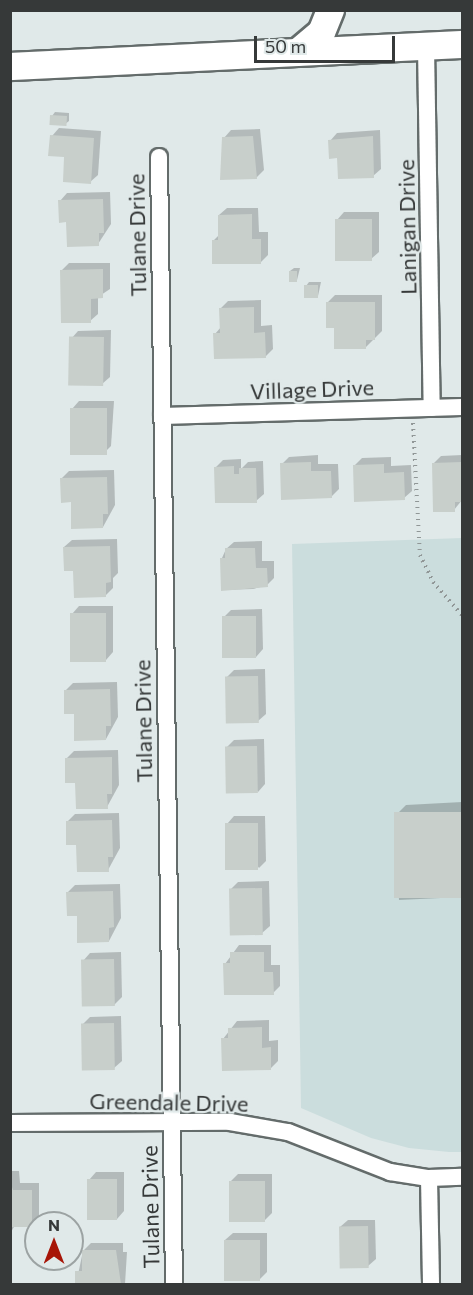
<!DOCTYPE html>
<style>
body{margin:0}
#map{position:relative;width:473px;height:1295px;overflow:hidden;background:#e0e9e9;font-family:Commissioner,sans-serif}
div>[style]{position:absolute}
.built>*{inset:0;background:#cbdddd}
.shadow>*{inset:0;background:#0003}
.building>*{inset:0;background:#c8cfcb;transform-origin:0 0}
.path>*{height:4px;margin-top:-2px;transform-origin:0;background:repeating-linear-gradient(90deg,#909696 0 1.5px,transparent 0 6px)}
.roads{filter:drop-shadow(2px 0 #646c6b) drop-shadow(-2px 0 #646c6b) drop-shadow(0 2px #646c6b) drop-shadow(0 -2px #646c6b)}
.street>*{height:16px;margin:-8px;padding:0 8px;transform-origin:8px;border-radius:8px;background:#fff}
.primary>*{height:27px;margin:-13.5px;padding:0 13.5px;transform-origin:13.5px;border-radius:13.5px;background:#fff}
span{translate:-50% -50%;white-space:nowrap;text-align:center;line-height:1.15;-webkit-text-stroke:4.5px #e0e9e9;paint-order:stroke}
.street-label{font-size:22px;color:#363939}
.frame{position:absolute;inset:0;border:12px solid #363939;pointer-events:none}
.north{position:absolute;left:24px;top:1211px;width:60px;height:60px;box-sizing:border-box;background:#e0e9e9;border:2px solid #9ca3a3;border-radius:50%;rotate:0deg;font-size:16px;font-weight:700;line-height:24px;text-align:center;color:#363939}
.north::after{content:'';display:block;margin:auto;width:21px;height:27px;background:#a71507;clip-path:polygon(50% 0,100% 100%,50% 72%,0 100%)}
.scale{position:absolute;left:254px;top:36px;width:141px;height:27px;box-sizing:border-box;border:3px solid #363939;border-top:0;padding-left:8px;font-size:18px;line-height:21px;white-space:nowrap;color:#363939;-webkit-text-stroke:4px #e0e9e9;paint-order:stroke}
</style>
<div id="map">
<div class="built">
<i style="clip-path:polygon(462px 538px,462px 1152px,449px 1152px,409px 1148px,371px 1138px,301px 1108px,292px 544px)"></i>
</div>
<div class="shadow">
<i style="clip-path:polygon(55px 112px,69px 113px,69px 121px,65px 124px,52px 116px)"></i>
<i style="clip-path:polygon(59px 128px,101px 131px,98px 175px,90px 182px,52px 136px)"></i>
<i style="clip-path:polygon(260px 129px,264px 170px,256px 178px,224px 138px,231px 130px)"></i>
<i style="clip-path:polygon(380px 130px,381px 169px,373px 176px,339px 157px,330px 141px,337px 133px)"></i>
<i style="clip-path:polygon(110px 192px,111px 224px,98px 244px,67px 221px,60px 201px,67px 193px)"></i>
<i style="clip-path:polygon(227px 208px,258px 208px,259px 232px,268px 232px,268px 255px,260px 263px,214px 240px,220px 234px,219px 215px)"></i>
<i style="clip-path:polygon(344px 212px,379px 212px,379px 252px,371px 259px,337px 220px)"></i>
<i style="clip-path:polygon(69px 263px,110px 263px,110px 289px,98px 297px,98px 314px,90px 321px,62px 270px)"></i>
<i style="clip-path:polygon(294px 268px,300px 268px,297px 280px,290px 271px)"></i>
<i style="clip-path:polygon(309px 282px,321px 282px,318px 296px,306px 286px)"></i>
<i style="clip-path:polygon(335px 295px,382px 295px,382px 331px,365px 348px,336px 326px,327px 303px)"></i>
<i style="clip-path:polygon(261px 300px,261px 326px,272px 325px,273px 349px,265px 357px,215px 334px,221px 327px,221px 308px,228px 301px)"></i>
<i style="clip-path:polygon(111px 330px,110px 377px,102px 384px,71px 339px,78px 331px)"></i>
<i style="clip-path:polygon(79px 401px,114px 401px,111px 446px,104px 453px,72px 409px)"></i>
<i style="clip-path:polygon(318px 455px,318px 464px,338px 464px,339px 489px,331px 497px,282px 464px,289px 457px)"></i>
<i style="clip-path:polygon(462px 455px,462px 500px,454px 510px,434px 463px,441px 456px)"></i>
<i style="clip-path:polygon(391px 457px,391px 466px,411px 465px,412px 491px,404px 498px,354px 466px,362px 458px)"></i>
<i style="clip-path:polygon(241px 459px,241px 469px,248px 462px,263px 461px,264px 494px,256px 501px,216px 467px,223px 460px)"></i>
<i style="clip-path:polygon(114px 470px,115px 505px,103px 527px,72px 501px,62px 478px,69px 471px)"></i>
<i style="clip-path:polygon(117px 539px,118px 573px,113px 578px,113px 588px,105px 596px,75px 570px,64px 547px,72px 540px)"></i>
<i style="clip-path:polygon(262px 541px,262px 561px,274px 561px,274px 578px,267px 585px,253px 589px,222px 590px,222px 558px,226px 549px,234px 542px)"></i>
<i style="clip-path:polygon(79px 606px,113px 606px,113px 652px,106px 660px,72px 614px)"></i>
<i style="clip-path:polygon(262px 609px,263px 649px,256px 657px,224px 617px,231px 610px)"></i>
<i style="clip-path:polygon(265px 669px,266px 714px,258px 721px,227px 677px,234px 670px)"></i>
<i style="clip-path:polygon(117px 682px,118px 717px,106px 739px,75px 713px,65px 691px,73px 683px)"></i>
<i style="clip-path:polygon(264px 739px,265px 784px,258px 792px,226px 748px,234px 740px)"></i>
<i style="clip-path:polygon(118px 750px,119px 785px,107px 807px,77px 781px,66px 759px,74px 751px)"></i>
<i style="clip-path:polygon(462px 802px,462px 897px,399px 900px,395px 816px,406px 805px)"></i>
<i style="clip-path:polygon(119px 813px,120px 848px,108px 870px,77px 844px,67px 822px,75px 814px)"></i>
<i style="clip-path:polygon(234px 816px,265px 816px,266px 861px,259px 868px,227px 824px)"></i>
<i style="clip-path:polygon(269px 881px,270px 926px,262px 933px,231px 889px,238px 882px)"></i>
<i style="clip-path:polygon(120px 884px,121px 918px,109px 941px,78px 914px,68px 892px,75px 885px)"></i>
<i style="clip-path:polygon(239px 945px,271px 945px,271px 965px,280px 965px,280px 986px,273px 993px,225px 964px)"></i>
<i style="clip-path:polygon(121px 952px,122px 997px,114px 1005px,83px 961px,90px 953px)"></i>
<i style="clip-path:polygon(121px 1016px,122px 1061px,114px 1068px,83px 1024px,90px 1017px)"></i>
<i style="clip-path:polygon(269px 1020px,269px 1041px,278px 1040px,278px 1061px,271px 1068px,223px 1039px,237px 1021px)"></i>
<i style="clip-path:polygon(10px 1023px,12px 1071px,10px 1072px)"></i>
<i style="clip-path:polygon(10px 1171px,19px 1171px,20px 1183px,39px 1183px,39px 1218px,32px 1225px,15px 1225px,10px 1234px)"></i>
<i style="clip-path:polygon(96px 1172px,124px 1172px,124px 1211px,117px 1219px,89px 1180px)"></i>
<i style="clip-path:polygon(238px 1174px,272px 1174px,272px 1213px,264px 1221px,230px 1182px)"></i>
<i style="clip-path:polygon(348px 1220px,375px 1220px,376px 1259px,368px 1266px,340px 1227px)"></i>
<i style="clip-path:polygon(233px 1233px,267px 1233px,267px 1272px,260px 1279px,225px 1240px)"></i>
<i style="clip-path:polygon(91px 1243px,123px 1243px,123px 1252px,127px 1252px,125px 1284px,76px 1284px,83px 1251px)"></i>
</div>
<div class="building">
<i style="left:50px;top:115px;width:17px;height:10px;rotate:3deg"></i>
<i style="clip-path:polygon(50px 135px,94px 138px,91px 184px,63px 182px,64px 157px,48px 156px)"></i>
<i style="clip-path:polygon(253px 136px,257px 179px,220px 180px,222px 137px)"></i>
<i style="clip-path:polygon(373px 136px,374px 178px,338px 179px,337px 158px,329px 159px,328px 140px)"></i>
<i style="clip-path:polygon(103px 199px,104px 233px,99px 233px,99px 246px,67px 247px,66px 222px,59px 223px,58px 200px)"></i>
<i style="clip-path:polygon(252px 214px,252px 239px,261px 239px,261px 264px,212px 264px,212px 240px,218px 240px,218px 215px)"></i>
<i style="left:335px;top:219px;width:37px;height:42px"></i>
<i style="clip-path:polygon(103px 269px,103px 298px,91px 299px,91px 323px,61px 323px,60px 270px)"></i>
<i style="left:289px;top:271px;width:8px;height:11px"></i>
<i style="left:304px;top:285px;width:14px;height:13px"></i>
<i style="clip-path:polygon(326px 302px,375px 302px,375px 340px,366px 340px,366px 349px,334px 349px,334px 328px,326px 328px)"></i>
<i style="clip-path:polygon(254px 307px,254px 333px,265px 332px,266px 358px,214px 359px,213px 333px,220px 333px,219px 308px)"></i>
<i style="left:104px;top:337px;width:49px;height:35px;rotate:91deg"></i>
<i style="left:70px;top:408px;width:37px;height:47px"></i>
<i style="clip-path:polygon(311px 462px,311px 471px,331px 471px,332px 498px,281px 500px,280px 463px)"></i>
<i style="clip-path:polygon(462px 462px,462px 502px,455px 502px,455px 512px,433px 512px,432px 463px)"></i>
<i style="clip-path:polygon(384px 464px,384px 473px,404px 472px,405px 500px,354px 502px,353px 465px)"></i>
<i style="clip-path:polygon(234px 466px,234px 474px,239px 474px,239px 468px,256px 468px,257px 503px,215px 503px,214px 467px)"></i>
<i style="clip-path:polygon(107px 477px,108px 514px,103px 514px,103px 528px,71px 529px,71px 502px,61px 503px,60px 478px)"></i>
<i style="clip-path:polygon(110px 546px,111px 582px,106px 583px,106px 597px,74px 598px,73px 571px,64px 571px,63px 547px)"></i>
<i style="clip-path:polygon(225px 548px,255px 548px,256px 568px,267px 568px,268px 587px,221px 591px,220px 558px,225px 558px)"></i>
<i style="left:70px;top:613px;width:36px;height:49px"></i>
<i style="left:256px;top:616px;width:42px;height:34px;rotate:90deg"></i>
<i style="left:258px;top:676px;width:47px;height:33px;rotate:89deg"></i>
<i style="clip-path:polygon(110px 689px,111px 726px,106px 726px,106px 740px,74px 741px,74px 714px,64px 714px,64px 690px)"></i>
<i style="left:257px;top:746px;width:47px;height:32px;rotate:89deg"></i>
<i style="clip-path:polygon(112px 757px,112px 794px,107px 794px,108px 809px,76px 809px,75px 783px,65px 783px,65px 758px)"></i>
<i style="left:462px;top:812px;width:86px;height:68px;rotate:90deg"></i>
<i style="clip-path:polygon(112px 820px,113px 857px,108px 857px,109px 872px,77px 872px,76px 845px,66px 845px,66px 821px)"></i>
<i style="left:225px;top:823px;width:33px;height:47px"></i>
<i style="left:262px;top:888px;width:47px;height:33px;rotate:89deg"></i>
<i style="clip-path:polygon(113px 891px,114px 927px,109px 928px,109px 942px,77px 943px,77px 916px,67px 916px,66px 892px)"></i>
<i style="clip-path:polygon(230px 952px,264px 952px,264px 972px,273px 972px,274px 995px,224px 995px,223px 963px,230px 963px)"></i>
<i style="left:114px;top:959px;width:47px;height:33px;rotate:89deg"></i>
<i style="left:114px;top:1023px;width:47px;height:33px;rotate:89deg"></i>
<i style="clip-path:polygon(262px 1027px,262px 1048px,271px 1047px,271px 1070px,222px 1071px,221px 1038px,228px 1038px,228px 1028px)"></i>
<i style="left:87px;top:1179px;width:30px;height:41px"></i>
<i style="clip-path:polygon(10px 1181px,13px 1190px,32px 1190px,32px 1227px,10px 1227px)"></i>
<i style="left:229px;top:1181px;width:36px;height:41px"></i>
<i style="left:368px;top:1226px;width:42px;height:29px;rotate:89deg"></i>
<i style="left:224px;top:1240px;width:36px;height:41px"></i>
<i style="clip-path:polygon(82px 1250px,116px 1250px,121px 1284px,75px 1284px,75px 1271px,82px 1271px)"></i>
</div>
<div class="path">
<i style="left:413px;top:423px;width:132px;rotate:87deg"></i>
<i style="left:420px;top:555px;width:30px;rotate:64deg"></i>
<i style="left:433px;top:582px;width:44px;rotate:48.7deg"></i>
</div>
<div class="roads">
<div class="street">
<i style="left:426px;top:46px;width:362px;rotate:89.1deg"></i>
<i style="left:159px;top:157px;width:1127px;rotate:89.24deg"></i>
<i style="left:162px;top:416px;width:300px;rotate:-1.7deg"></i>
<i style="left:10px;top:1123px;width:220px;rotate:-0.3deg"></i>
<i style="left:230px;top:1122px;width:59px;rotate:9.8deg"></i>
<i style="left:288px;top:1132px;width:110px;rotate:21.4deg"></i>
<i style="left:390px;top:1172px;width:39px;rotate:9deg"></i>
<i style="left:429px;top:1178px;width:33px;rotate:-2deg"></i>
<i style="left:429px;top:1178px;width:106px;rotate:88.9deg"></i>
</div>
<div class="primary">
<i style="left:297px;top:52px;width:31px;rotate:-40deg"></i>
<i style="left:321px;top:32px;width:24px;rotate:-68deg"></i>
<i style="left:10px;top:66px;width:453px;rotate:-2.8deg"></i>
</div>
</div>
<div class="street-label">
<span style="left:407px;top:227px;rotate:-91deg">Lanigan Drive</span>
<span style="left:137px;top:235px;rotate:-91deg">Tulane Drive</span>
<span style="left:312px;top:389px;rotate:-2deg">Village Drive</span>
<span style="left:143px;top:721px;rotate:-91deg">Tulane Drive</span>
<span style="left:169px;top:1102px;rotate:1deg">Greendale Drive</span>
<span style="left:150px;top:1207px;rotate:-91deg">Tulane Drive</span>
</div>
<div class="frame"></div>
<div class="north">N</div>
<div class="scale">50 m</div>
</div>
